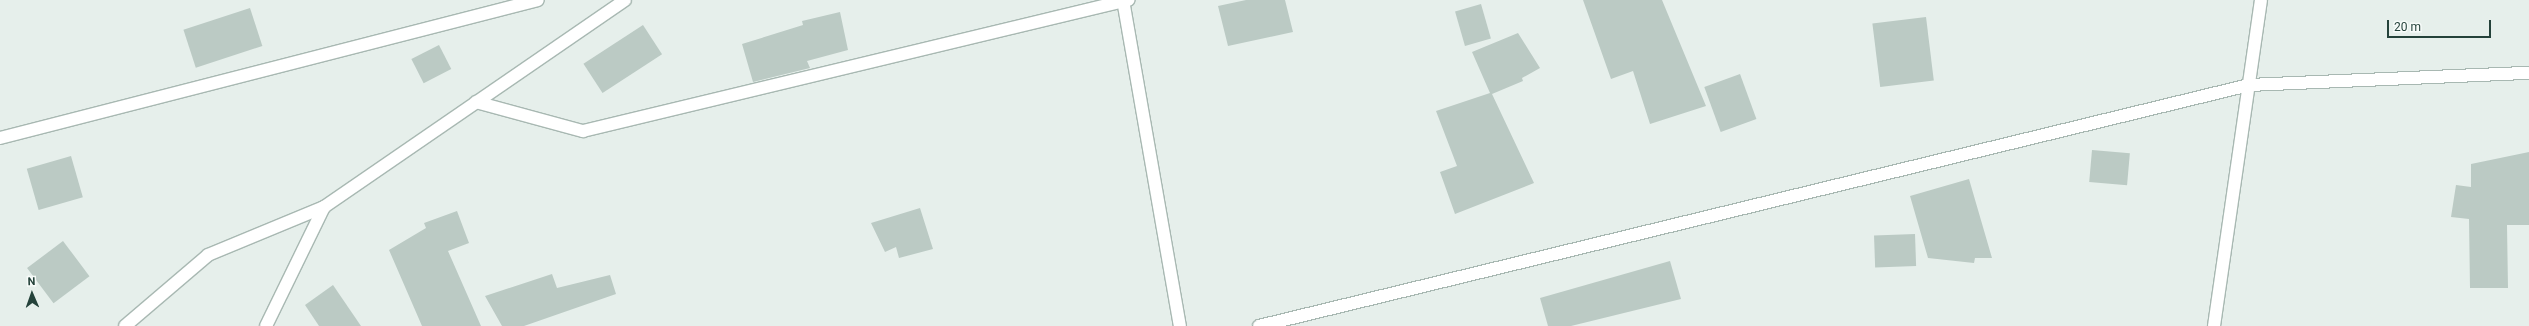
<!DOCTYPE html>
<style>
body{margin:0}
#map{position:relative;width:2529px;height:326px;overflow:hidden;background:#e6efeb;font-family:Roboto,sans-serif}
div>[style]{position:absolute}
.building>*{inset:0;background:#bbcac4;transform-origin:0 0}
.roads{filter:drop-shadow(1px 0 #a8b8b2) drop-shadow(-1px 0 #a8b8b2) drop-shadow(0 1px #a8b8b2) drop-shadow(0 -1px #a8b8b2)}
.minor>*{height:12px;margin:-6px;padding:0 6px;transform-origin:6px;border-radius:6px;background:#fff}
span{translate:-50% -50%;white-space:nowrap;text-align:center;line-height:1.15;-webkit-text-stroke:3.5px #f7fbf9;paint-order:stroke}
.north{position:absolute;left:12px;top:274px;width:40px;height:40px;-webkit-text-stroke:3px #f7fbf9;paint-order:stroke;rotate:358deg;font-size:11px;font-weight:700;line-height:16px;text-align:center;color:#24423a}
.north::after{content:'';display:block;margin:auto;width:14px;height:18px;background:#24423a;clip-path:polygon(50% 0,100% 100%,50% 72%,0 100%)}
.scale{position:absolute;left:2387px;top:20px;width:104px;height:18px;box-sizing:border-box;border:2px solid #24423a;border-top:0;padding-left:5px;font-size:12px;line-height:14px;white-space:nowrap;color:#24423a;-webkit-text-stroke:3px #f7fbf9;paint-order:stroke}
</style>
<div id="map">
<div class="building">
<i style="clip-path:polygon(1246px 0,1285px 0,1293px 32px,1228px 46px,1218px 6px)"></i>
<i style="clip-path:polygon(1583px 0,1662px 0,1706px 106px,1650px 124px,1633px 71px,1611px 79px)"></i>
<i style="left:1481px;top:4px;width:36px;height:27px;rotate:74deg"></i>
<i style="left:250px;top:8px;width:40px;height:70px;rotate:72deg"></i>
<i style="clip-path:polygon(840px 12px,848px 50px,807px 61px,810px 68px,753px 82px,742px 44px,803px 25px,802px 21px)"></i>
<i style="left:1926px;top:17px;width:64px;height:54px;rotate:83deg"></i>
<i style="left:643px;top:25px;width:35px;height:71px;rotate:57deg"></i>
<i style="clip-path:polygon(1518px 33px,1540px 68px,1522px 78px,1523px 81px,1492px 94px,1534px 183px,1455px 214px,1440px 172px,1457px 166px,1436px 111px,1490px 93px,1472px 52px)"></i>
<i style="left:439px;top:45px;width:27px;height:31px;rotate:63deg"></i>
<i style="left:1740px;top:74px;width:48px;height:38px;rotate:70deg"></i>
<i style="left:2092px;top:150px;width:38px;height:32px;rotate:5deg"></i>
<i style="clip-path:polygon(2529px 152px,2529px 225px,2507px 225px,2508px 288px,2470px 288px,2469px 219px,2451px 217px,2456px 185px,2471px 187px,2471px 164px)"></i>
<i style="left:71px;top:156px;width:43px;height:46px;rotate:74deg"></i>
<i style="clip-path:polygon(1969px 179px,1992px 258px,1975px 258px,1974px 263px,1928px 258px,1910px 196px)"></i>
<i style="clip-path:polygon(920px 208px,933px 249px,899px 258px,896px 247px,885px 252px,871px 223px)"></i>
<i style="clip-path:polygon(457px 211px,469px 243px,448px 251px,481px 326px,422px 326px,389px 250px,426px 228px,424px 223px)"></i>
<i style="left:1915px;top:234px;width:32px;height:41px;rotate:88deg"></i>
<i style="left:63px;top:241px;width:44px;height:45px;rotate:53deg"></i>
<i style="clip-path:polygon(1670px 261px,1681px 299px,1571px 326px,1548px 326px,1540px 298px)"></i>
<i style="clip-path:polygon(552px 274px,557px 288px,610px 275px,616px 294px,524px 326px,502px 326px,485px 296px)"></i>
<i style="clip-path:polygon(333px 285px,361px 326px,319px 326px,305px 305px)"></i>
</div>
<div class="roads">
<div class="minor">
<i style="left:1123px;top:0;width:331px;rotate:80.1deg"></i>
<i style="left:476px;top:102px;width:111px;rotate:15.2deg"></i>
<i style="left:583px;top:131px;width:561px;rotate:-13.52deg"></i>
<i style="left:0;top:138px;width:555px;rotate:-14.39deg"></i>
<i style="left:125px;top:326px;width:109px;rotate:-40.5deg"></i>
<i style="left:208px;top:255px;width:126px;rotate:-22.5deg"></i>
<i style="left:324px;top:207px;width:365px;rotate:-34.5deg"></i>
<i style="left:266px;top:326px;width:132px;rotate:-64deg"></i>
<i style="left:1259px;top:326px;width:1019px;rotate:-13.68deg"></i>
<i style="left:2249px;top:85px;width:280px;rotate:-2.5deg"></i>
<i style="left:2214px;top:326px;width:329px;rotate:-81.8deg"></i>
</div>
</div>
<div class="north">N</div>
<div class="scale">20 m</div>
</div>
